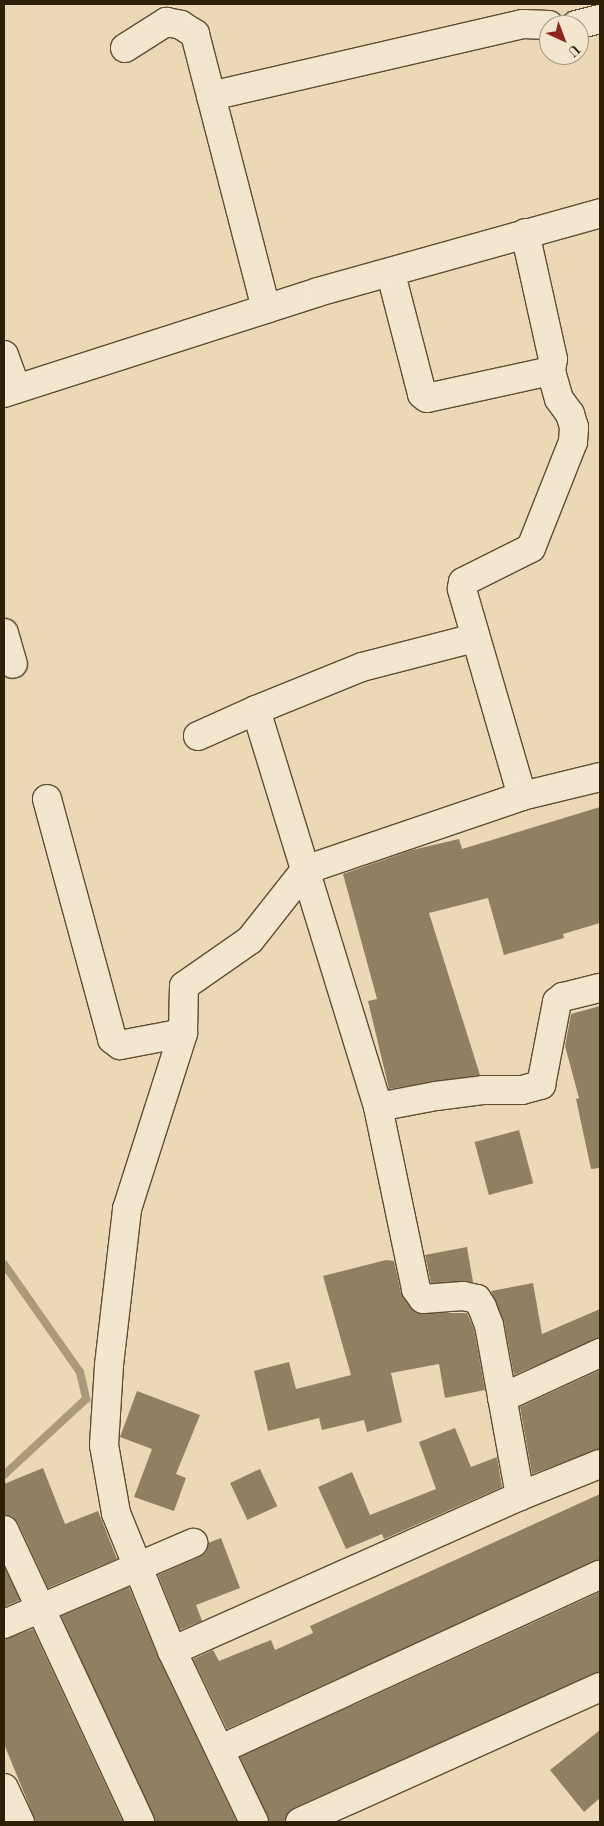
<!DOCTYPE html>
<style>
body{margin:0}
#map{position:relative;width:604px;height:1826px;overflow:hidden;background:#edd8b5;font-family:"Old Standard TT",serif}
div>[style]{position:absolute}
.stream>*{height:8px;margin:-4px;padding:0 4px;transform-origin:4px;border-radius:4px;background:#ac997a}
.building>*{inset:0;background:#917f61;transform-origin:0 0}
.roads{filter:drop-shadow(1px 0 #5e4d32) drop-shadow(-1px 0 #5e4d32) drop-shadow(0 1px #5e4d32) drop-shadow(0 -1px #5e4d32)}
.minor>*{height:28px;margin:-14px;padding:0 14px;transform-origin:14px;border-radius:14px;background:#f3e6cf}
span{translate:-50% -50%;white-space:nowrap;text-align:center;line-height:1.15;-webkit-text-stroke:4px #f3e6cf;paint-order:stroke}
.frame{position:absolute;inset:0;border:5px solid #2e1f07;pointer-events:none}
.north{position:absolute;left:539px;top:15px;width:50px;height:50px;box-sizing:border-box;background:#f3e6cf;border:1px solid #a4967f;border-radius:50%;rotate:137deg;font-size:14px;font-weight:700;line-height:20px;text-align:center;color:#2e1f07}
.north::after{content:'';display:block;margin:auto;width:18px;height:22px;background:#8f2418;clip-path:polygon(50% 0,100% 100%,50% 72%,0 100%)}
</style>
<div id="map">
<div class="stream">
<i style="left:4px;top:1264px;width:132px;rotate:54.9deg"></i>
<i style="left:80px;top:1372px;width:28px;rotate:77deg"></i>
<i style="left:86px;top:1399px;width:112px;rotate:137.2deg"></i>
</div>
<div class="building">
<i style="clip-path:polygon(600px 807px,600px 923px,563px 934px,564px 938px,504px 955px,488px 898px,429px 913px,480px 1075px,389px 1089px,368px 1001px,377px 999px,343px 874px,412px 850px,459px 839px,462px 849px)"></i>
<i style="clip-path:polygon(600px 1006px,600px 1168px,591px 1169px,576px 1099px,579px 1098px,565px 1046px,571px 1014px)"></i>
<i style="left:519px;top:1130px;width:55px;height:46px;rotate:75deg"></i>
<i style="clip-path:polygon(467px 1247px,473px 1282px,431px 1283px,425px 1255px)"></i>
<i style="clip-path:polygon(386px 1260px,394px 1261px,401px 1293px,416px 1313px,467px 1313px,474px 1329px,485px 1390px,445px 1398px,439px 1364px,391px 1373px,402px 1422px,367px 1432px,364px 1420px,322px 1430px,319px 1418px,268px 1431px,254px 1371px,289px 1362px,296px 1389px,351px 1375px,323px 1276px)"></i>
<i style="clip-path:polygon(533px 1283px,542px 1334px,600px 1309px,600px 1338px,514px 1375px,504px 1322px,491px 1291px)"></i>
<i style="clip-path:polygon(600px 1370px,600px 1449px,532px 1474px,520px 1407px)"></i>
<i style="clip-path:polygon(137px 1391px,200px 1415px,176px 1474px,186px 1478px,174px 1511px,134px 1497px,152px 1449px,120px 1437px)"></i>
<i style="clip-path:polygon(455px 1428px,471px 1467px,497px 1457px,502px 1487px,384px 1539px,382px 1534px,346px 1549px,318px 1487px,352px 1472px,370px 1515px,436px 1489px,419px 1442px)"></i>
<i style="clip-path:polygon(43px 1468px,65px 1524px,98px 1511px,117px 1559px,48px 1588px,18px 1523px,13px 1517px,4px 1515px,4px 1484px)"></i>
<i style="left:260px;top:1469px;width:41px;height:33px;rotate:65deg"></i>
<i style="clip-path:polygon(600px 1494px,600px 1560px,227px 1729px,193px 1659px,213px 1650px,219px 1661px,271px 1640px,275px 1650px,313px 1633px,310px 1626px)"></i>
<i style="clip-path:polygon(221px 1538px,240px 1588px,196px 1605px,202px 1621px,180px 1630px,158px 1575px,199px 1557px,206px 1552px,208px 1543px)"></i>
<i style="clip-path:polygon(4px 1566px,20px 1600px,4px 1607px)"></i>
<i style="clip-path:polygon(129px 1587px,158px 1657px,237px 1822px,155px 1822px,61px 1616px)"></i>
<i style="clip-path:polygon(600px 1592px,600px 1672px,294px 1808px,284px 1821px,269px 1822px,240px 1757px)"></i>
<i style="clip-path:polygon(33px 1629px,123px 1822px,36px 1822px,4px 1744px,4px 1639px)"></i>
<i style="clip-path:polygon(600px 1730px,600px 1798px,584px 1812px,550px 1770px)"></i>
</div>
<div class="roads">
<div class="minor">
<i style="left:576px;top:25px;width:25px;rotate:-14deg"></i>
<i style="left:125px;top:48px;width:49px;rotate:-32.4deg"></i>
<i style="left:166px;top:22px;width:15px;rotate:11deg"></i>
<i style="left:181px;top:25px;width:17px;rotate:33deg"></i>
<i style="left:195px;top:34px;width:284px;rotate:75.5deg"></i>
<i style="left:211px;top:96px;width:320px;rotate:-13deg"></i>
<i style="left:523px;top:24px;width:26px;rotate:2deg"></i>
<i style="left:391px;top:274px;width:124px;rotate:75.5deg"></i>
<i style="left:422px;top:394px;width:6px;rotate:39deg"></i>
<i style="left:427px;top:398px;width:127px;rotate:-12.3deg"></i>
<i style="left:4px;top:355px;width:35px;rotate:70deg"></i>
<i style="left:4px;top:393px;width:330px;rotate:-17.8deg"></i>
<i style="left:318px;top:292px;width:293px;rotate:-15.6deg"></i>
<i style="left:4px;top:633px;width:32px;rotate:74deg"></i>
<i style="left:256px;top:710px;width:114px;rotate:-22.1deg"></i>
<i style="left:362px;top:667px;width:116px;rotate:-14.5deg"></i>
<i style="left:198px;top:736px;width:64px;rotate:-24.1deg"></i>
<i style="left:256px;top:710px;width:415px;rotate:72.9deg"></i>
<i style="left:378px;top:1107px;width:186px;rotate:78.2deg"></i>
<i style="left:416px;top:1289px;width:12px;rotate:55deg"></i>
<i style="left:423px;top:1299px;width:40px;rotate:-4.3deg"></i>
<i style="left:463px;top:1296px;width:14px;rotate:12deg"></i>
<i style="left:477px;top:1299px;width:9px;rotate:58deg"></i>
<i style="left:482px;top:1307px;width:19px;rotate:69deg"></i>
<i style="left:489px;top:1325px;width:174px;rotate:79.7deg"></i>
<i style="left:522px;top:796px;width:216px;rotate:-106.2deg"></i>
<i style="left:462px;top:589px;width:7px;rotate:-82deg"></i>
<i style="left:463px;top:582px;width:76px;rotate:-26.6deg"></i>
<i style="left:531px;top:548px;width:114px;rotate:-68.4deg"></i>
<i style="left:573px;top:442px;width:15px;rotate:-86deg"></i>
<i style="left:574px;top:427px;width:14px;rotate:-107deg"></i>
<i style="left:570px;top:414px;width:19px;rotate:-126deg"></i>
<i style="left:559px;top:399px;width:29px;rotate:-106deg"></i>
<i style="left:551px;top:371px;width:12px;rotate:-81deg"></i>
<i style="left:553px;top:359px;width:129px;rotate:-102.5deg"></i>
<i style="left:47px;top:799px;width:249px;rotate:74.8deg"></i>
<i style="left:112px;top:1039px;width:10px;rotate:37deg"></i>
<i style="left:120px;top:1045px;width:64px;rotate:-10.8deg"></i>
<i style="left:378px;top:1107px;width:59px;rotate:-10.7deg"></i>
<i style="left:436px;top:1096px;width:47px;rotate:-7.3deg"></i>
<i style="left:483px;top:1090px;width:39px"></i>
<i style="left:522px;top:1090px;width:20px;rotate:-15deg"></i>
<i style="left:541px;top:1085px;width:85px;rotate:-79.1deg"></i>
<i style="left:557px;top:1002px;width:8px;rotate:-40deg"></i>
<i style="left:563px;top:997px;width:38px;rotate:-14deg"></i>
<i style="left:502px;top:1398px;width:108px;rotate:-24.7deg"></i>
<i style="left:4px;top:1530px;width:322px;rotate:65deg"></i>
<i style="left:4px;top:1624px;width:206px;rotate:-23.2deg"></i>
<i style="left:172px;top:1651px;width:381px;rotate:-24deg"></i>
<i style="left:520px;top:1496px;width:86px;rotate:-21.8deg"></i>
<i style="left:221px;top:1749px;width:417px;rotate:-24.7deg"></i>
<i style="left:4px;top:1788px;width:38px;rotate:65deg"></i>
<i style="left:254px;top:1822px;width:190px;rotate:-115.6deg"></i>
<i style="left:172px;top:1651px;width:149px;rotate:-112.1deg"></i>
<i style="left:116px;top:1513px;width:69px;rotate:-100deg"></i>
<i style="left:104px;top:1445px;width:80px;rotate:-86.4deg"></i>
<i style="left:109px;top:1365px;width:157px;rotate:-83.4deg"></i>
<i style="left:127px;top:1209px;width:185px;rotate:-72.3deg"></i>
<i style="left:183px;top:1033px;width:47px;rotate:-88.8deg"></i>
<i style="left:184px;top:986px;width:80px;rotate:-34.9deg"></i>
<i style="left:250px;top:940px;width:89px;rotate:-51.8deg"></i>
<i style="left:305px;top:870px;width:229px;rotate:-18.8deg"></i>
<i style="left:522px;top:796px;width:80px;rotate:-13.7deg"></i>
<i style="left:300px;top:1822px;width:329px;rotate:-24.2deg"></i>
</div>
</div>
<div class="frame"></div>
<div class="north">U</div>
</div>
